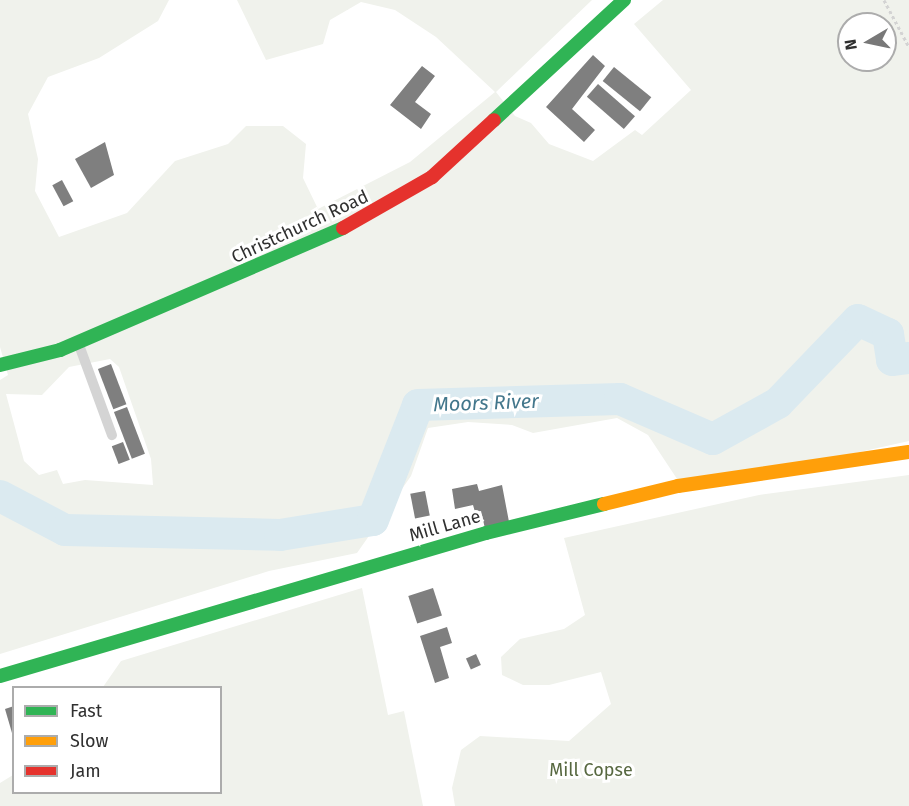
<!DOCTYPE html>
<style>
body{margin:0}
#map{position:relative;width:909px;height:806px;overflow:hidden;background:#fff;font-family:"Fira Sans",sans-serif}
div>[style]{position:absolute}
.green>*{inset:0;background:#f0f2ec}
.river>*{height:32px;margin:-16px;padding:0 16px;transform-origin:16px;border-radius:16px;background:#dbeaf0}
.building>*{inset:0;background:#7f7f7f;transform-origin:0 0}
.path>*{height:3px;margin-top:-1.5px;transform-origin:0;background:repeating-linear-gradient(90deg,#d3d3d3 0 3px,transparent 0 6px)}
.lane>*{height:10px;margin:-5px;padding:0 5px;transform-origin:5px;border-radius:5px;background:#d4d4d4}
.fast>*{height:14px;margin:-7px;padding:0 7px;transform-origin:7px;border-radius:7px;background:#30b455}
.slow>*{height:14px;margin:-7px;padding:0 7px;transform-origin:7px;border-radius:7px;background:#ff9f0a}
.jam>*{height:14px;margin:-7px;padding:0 7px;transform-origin:7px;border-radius:7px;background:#e5322d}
span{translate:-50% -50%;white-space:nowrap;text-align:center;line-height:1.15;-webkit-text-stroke:6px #fff;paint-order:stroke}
.street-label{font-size:18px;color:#303030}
.park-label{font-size:18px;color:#576840}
.water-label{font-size:20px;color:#43778c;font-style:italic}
.legend{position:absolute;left:12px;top:686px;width:210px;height:108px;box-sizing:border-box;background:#fff;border:2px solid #acacac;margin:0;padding:8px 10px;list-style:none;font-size:18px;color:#303030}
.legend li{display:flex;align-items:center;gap:12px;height:30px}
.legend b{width:30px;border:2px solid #acacac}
.north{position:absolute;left:837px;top:12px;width:60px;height:60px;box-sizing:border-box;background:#fff;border:2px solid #acacac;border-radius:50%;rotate:261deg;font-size:16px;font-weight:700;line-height:24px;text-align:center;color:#303030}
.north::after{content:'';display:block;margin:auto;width:21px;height:27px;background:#787878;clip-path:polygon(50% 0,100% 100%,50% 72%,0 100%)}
</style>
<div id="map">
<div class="green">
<i style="clip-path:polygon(evenodd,0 0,169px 0,158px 21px,99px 58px,48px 77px,28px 114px,38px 159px,35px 191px,59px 237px,127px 213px,175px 161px,228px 144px,246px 126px,283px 126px,306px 144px,303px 178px,318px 209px,410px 162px,495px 92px,436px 37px,395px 10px,361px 2px,330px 20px,323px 44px,266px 60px,237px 0,592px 0,496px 92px,515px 116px,531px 123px,549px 144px,593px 161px,635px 130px,642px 135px,691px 90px,634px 24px,663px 0,909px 0,909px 441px,685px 491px,648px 435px,617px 418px,533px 433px,512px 425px,468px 422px,428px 428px,411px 476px,357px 553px,269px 571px,0 654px,0 380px,8px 375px,0 347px,0 0,849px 24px,885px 24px,885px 60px,849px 60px,849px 24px,0 0,110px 359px,119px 367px,151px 459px,153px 485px,85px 480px,63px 484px,57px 470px,39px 475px,24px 461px,6px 394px,42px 395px,69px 367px,110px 359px)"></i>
<i style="clip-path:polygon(909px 475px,909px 806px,455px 806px,452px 788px,461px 750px,480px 736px,569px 741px,611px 704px,601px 672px,549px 685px,523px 685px,502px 675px,501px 657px,520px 639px,564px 629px,585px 615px,564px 538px,759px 495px)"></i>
<i style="clip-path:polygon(362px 588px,388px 715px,404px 711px,423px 806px,0 806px,0 783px,13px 775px,14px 792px,220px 792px,220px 688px,103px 687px,121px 661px)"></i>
</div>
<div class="river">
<i style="left:0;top:496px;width:73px;rotate:27.6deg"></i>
<i style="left:65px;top:530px;width:215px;rotate:1.3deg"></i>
<i style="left:280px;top:535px;width:94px;rotate:-9.2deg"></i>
<i style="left:373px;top:520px;width:123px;rotate:-68.6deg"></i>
<i style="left:418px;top:405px;width:202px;rotate:-1.7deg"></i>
<i style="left:620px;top:399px;width:101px;rotate:23.3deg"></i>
<i style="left:713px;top:439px;width:74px;rotate:-29deg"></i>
<i style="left:778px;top:403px;width:115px;rotate:-46.1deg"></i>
<i style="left:858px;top:320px;width:33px;rotate:25deg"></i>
<i style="left:888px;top:334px;width:26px;rotate:81deg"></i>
<i style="left:892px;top:360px;width:17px;rotate:-7deg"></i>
</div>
<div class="building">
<i style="clip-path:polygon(593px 55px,605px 66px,572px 109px,595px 130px,584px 142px,546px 107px)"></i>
<i style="clip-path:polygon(422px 66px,435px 76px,415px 102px,431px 114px,421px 129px,390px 105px)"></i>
<i style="left:614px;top:67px;width:48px;height:18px;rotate:39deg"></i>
<i style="left:598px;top:84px;width:49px;height:17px;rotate:41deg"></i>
<i style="clip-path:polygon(105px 142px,114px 175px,91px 188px,75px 159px)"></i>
<i style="left:62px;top:180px;width:24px;height:11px;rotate:62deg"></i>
<i style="left:111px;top:364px;width:43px;height:14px;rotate:69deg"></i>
<i style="left:127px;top:407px;width:50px;height:14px;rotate:69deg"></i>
<i style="left:123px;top:442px;width:19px;height:12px;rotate:69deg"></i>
<i style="clip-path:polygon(477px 484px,479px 491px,502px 485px,510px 527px,486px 533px,481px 511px,475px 512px,473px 505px,455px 509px,452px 489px)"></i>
<i style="left:425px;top:491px;width:25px;height:15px;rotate:79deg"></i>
<i style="left:433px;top:588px;width:29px;height:26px;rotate:72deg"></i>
<i style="clip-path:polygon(447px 627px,452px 643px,440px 647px,449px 678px,435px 683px,420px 636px)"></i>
<i style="left:476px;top:654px;width:12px;height:11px;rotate:66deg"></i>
<i style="clip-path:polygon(14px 706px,14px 732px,12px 733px,5px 709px)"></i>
</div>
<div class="path">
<i style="left:884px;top:0;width:53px;rotate:62deg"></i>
</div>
<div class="lane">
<i style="left:79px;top:345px;width:96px;rotate:69.9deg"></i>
</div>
<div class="fast">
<i style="left:494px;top:120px;width:177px;rotate:-42.7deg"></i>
<i style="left:0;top:365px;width:62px;rotate:-14deg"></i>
<i style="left:60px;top:350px;width:308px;rotate:-23.3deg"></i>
<i style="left:0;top:676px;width:507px;rotate:-16.4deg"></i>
<i style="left:486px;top:533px;width:122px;rotate:-13.8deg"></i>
</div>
<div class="slow">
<i style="left:604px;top:504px;width:76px;rotate:-13.7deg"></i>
<i style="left:678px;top:486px;width:233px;rotate:-8.4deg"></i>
</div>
<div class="jam">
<i style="left:343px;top:228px;width:103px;rotate:-29.8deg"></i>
<i style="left:432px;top:177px;width:84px;rotate:-42.6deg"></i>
</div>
<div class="street-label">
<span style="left:300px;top:227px;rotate:-25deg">Christchurch Road</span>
<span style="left:445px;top:526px;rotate:-16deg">Mill Lane</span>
</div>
<div class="park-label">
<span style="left:591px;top:770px">Mill Copse</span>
</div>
<div class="water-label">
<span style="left:486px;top:403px;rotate:-2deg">Moors River</span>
</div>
<ul class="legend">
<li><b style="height:8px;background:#30b455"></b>Fast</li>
<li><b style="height:8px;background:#ff9f0a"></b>Slow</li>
<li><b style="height:8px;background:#e5322d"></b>Jam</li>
</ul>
<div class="north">N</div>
</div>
